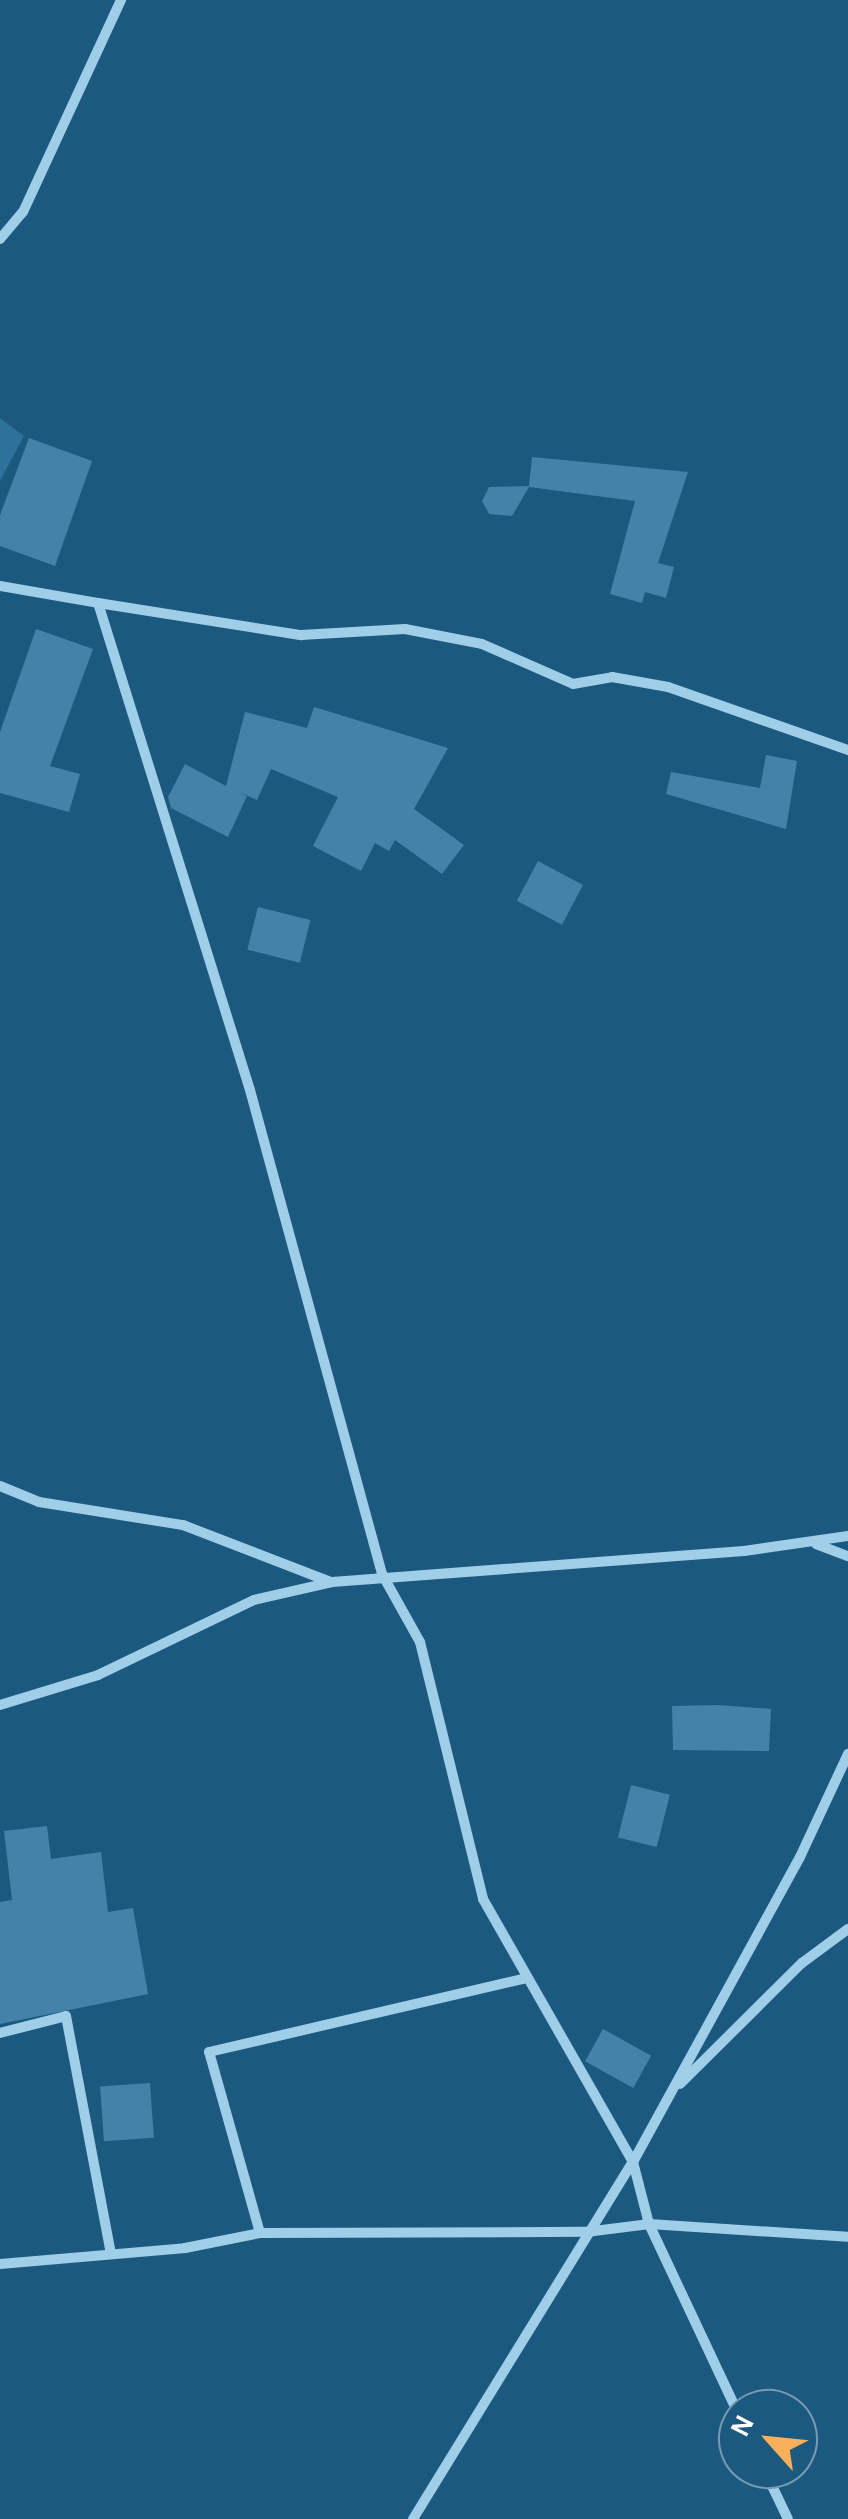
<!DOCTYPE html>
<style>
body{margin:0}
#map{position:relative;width:848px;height:2519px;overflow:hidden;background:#1c597f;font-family:"Alegreya Sans",sans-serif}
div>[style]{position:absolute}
.green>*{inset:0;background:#2c729b}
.building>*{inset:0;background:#4483a9;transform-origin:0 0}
.minor>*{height:10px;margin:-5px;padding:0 5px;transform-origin:5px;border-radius:5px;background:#9fcee9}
span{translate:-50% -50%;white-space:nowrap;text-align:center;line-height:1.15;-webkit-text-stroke:8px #1c597f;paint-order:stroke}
.north{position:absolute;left:718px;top:2389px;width:100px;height:100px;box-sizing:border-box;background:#1c597f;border:2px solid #779bb2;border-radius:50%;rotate:297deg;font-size:28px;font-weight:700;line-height:40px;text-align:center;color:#fff}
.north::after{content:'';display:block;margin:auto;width:35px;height:45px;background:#f9b05d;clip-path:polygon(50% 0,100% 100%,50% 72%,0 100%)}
</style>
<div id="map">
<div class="green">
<i style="clip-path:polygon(0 418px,24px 436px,0 481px)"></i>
</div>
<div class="building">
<i style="clip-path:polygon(29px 438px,92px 461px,55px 566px,0 546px,0 515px)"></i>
<i style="clip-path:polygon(532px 457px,688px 472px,658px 563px,674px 567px,666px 598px,645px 592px,642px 603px,610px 594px,635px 501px,529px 487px,512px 516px,489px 514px,482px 501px,489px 487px,529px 486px)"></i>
<i style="clip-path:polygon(36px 629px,93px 649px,50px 766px,80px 774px,69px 812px,0 793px,0 732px)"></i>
<i style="clip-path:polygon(314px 707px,448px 748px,414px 809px,464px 845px,442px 874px,395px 840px,389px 851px,375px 843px,361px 871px,313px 846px,338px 797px,271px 769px,257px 800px,237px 791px,247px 796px,228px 837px,171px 808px,168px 797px,185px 764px,226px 786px,245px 712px,307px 728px)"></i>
<i style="clip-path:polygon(766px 755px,797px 761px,786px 829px,666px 794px,671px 772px,760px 788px)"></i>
<i style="left:538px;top:861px;width:51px;height:45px;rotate:28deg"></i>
<i style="left:258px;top:907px;width:54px;height:44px;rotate:14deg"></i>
<i style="clip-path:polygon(718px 1705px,771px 1709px,769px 1751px,673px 1750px,672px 1706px)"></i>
<i style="left:631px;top:1785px;width:40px;height:54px;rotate:14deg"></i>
<i style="clip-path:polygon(47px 1826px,51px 1859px,101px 1852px,108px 1912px,133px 1908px,148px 1994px,0 2024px,0 1902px,12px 1900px,4px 1831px)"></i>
<i style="left:603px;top:2029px;width:55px;height:37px;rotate:29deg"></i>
<i style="left:150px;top:2083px;width:55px;height:50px;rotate:86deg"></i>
</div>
<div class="minor">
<i style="left:0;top:239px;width:35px;rotate:-50deg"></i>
<i style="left:23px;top:212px;width:234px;rotate:-65.2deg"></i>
<i style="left:0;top:586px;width:99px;rotate:9.8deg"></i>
<i style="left:98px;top:603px;width:510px;rotate:72.67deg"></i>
<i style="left:250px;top:1090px;width:502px;rotate:74.74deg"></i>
<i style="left:382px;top:1574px;width:78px;rotate:60.8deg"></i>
<i style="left:420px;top:1642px;width:265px;rotate:76.2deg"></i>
<i style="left:483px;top:1899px;width:303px;rotate:60.3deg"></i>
<i style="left:633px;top:2162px;width:64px;rotate:75.5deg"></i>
<i style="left:649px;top:2224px;width:209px;rotate:64.8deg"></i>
<i style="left:98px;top:603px;width:206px;rotate:9deg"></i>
<i style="left:301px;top:635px;width:104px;rotate:-3.3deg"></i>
<i style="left:405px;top:629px;width:78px;rotate:11deg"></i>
<i style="left:482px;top:644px;width:99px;rotate:23.7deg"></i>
<i style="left:573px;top:684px;width:40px;rotate:-10deg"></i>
<i style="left:612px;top:677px;width:57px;rotate:10.1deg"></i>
<i style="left:668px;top:687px;width:191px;rotate:19.3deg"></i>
<i style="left:0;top:1486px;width:42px;rotate:22.3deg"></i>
<i style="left:39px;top:1502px;width:146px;rotate:9.1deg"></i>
<i style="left:183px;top:1525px;width:159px;rotate:21.1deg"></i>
<i style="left:816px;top:1544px;width:34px;rotate:21deg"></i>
<i style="left:0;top:1705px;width:102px;rotate:-17deg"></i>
<i style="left:98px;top:1675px;width:173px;rotate:-25.7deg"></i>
<i style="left:254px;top:1600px;width:80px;rotate:-13deg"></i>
<i style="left:332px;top:1582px;width:413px;rotate:-4.3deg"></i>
<i style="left:744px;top:1551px;width:105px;rotate:-8.2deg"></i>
<i style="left:0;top:2033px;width:68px;rotate:-14.4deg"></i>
<i style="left:66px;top:2016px;width:242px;rotate:79.3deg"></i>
<i style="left:680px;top:2084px;width:172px;rotate:-44.8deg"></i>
<i style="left:802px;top:1963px;width:57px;rotate:-36.5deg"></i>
<i style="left:260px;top:2233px;width:188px;rotate:-105.7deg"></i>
<i style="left:209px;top:2052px;width:326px;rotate:-13.1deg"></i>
<i style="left:0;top:2264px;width:186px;rotate:-4.9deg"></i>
<i style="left:185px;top:2248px;width:76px;rotate:-11.3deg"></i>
<i style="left:260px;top:2233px;width:326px;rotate:-0.2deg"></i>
<i style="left:586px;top:2232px;width:64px;rotate:-7.2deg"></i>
<i style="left:649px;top:2224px;width:199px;rotate:3.7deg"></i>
<i style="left:764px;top:2469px;width:55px;rotate:64.4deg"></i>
<i style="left:413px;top:2519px;width:419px;rotate:-58.4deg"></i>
<i style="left:633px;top:2162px;width:348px;rotate:-61.3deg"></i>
<i style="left:800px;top:1857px;width:114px;rotate:-65deg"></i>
</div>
<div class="north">N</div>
</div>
